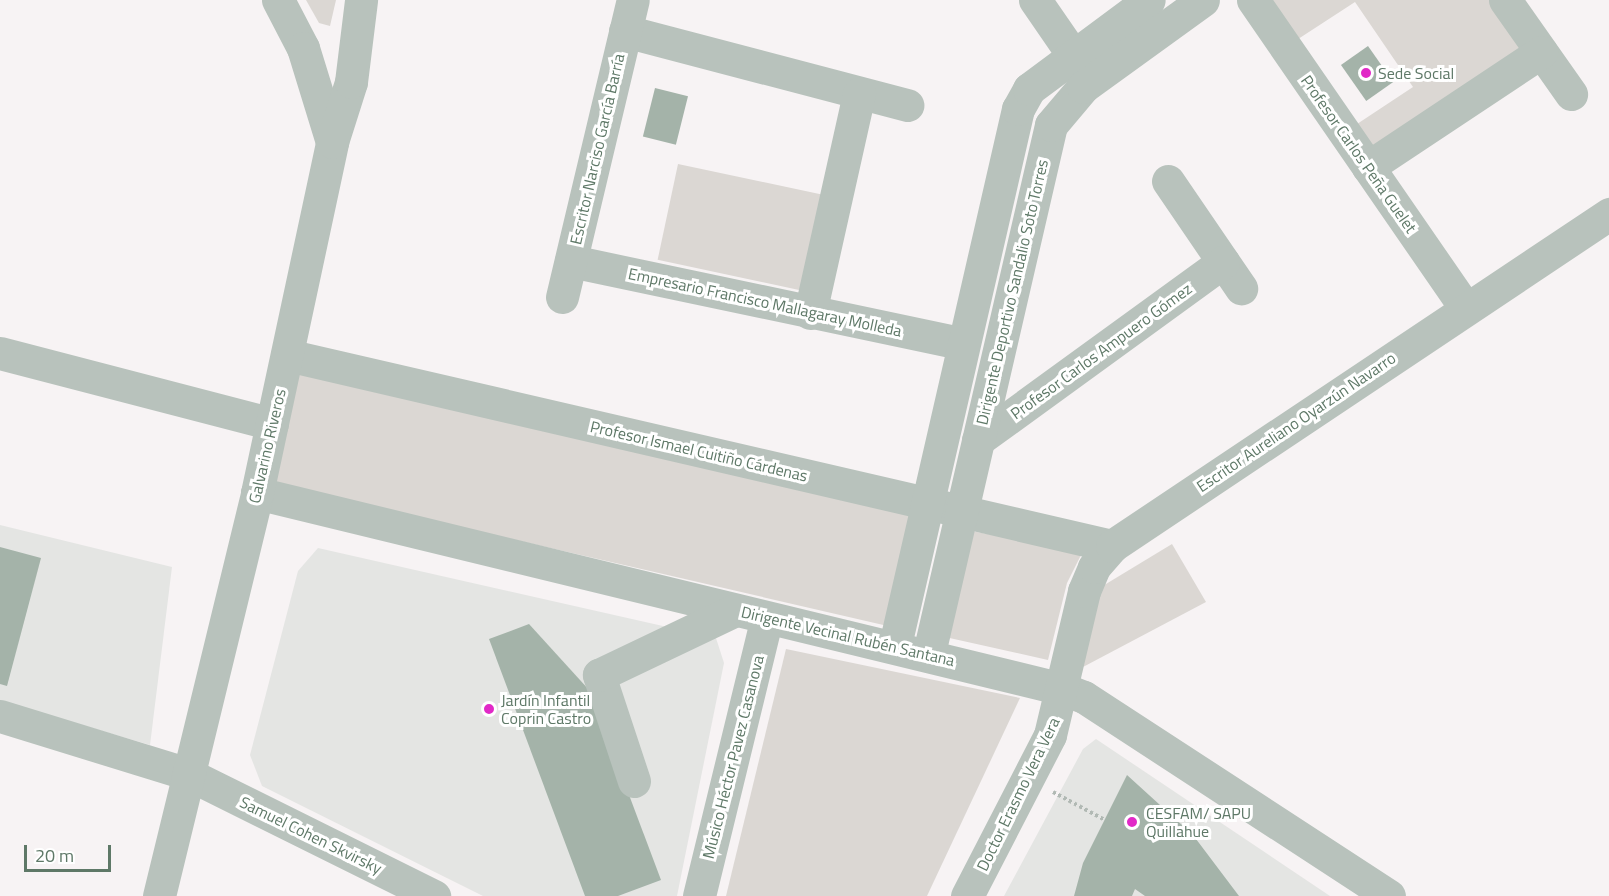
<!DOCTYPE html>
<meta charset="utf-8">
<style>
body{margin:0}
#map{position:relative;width:1609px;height:896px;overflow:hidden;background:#f7f3f4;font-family:"Titillium Web",sans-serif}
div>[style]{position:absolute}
.built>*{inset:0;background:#e4e5e3}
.green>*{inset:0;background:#dbd7d3;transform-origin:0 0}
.building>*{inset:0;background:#a4b3a9;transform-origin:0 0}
.path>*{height:4px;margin-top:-2px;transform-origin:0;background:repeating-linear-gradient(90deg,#b1b9b4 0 3px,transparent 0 6px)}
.minor>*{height:33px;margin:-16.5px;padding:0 16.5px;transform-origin:16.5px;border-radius:16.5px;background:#b8c2bc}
.dots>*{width:16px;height:16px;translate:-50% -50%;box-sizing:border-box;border:3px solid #fff;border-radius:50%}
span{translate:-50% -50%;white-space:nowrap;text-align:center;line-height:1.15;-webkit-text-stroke:6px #fff;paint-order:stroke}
.poi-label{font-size:16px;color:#5e7867}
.left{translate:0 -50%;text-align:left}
.street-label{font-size:16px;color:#5e7867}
.scale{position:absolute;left:24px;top:845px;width:87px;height:27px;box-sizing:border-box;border:3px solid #5e7867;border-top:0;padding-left:8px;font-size:18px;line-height:21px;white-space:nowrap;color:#5e7867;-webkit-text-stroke:4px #fff;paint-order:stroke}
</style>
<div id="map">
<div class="built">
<i style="clip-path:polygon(0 525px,172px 567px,150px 745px,0 701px)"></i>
<i style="clip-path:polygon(318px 548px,716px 638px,724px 663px,677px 896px,483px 896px,262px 786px,250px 755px,298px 571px)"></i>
<i style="clip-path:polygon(1096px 739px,1330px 896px,1004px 896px,1083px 749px)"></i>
</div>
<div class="green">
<i style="clip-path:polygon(306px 0,336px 0,330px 26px,319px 23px)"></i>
<i style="clip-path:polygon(1263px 0,1495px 0,1529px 49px,1370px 156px,1351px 128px,1413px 87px,1355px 2px,1292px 43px)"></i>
<i style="left:678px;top:164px;width:147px;height:98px;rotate:12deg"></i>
<i style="left:295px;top:369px;width:632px;height:117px;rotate:13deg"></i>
<i style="clip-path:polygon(971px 531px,1083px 551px,1067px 583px,1048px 660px,945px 637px)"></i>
<i style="clip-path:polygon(1172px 544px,1206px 602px,1083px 667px,1101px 587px)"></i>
<i style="clip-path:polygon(786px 649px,1020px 698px,927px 896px,726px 896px)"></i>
</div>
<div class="building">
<i style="left:1368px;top:46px;width:44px;height:33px;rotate:55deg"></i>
<i style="left:655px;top:88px;width:34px;height:50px;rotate:14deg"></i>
<i style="clip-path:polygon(0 547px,41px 558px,7px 686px,0 684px)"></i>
<i style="clip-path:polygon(529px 624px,590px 691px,661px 880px,618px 896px,585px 896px,489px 639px)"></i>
<i style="clip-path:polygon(1127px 775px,1193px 835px,1239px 896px,1145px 896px,1135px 889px,1132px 896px,1074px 896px,1083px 863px)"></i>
</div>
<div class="path">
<i style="left:1053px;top:792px;width:59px;rotate:28.3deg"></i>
</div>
<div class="minor">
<i style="left:278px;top:0;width:54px;rotate:62.5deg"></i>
<i style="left:303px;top:48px;width:98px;rotate:72.9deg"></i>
<i style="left:1035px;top:0;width:67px;rotate:55.4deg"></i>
<i style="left:1253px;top:0;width:375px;rotate:55.4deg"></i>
<i style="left:1505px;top:0;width:115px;rotate:54.9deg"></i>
<i style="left:625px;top:31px;width:292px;rotate:14.7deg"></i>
<i style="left:1368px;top:167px;width:208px;rotate:-33.6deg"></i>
<i style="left:1168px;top:181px;width:130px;rotate:55.7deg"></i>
<i style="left:571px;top:261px;width:398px;rotate:11.9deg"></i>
<i style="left:562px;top:297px;width:305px;rotate:-76.6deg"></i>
<i style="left:810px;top:313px;width:225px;rotate:-77.4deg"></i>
<i style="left:0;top:353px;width:281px;rotate:14.6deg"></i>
<i style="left:287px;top:355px;width:847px;rotate:13.04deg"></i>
<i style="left:978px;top:440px;width:303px;rotate:-36deg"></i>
<i style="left:257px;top:493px;width:829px;rotate:13.67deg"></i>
<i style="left:1063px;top:689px;width:22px;rotate:21deg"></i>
<i style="left:1084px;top:697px;width:364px;rotate:33.1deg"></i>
<i style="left:895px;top:645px;width:550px;rotate:-77.08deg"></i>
<i style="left:1018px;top:109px;width:23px;rotate:-61deg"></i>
<i style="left:1029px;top:89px;width:149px;rotate:-36.6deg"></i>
<i style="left:929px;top:653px;width:542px;rotate:-76.99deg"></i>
<i style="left:1051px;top:125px;width:50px;rotate:-49.9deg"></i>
<i style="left:1083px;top:87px;width:148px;rotate:-35.9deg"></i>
<i style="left:0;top:716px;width:197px;rotate:17.1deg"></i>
<i style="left:188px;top:774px;width:275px;rotate:26.4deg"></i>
<i style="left:634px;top:781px;width:112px;rotate:-108.3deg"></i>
<i style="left:599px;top:675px;width:151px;rotate:-25.5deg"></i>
<i style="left:159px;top:896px;width:415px;rotate:-76.3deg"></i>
<i style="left:257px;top:493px;width:359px;rotate:-77.9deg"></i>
<i style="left:332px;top:142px;width:63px;rotate:-72.4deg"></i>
<i style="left:351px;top:82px;width:83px;rotate:-83deg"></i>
<i style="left:699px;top:896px;width:286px;rotate:-76.3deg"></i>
<i style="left:967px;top:896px;width:181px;rotate:-62.7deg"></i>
<i style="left:1050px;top:735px;width:148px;rotate:-76.7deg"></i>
<i style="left:1084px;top:591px;width:26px;rotate:-67deg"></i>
<i style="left:1094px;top:567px;width:28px;rotate:-49deg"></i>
<i style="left:1112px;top:546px;width:598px;rotate:-33.74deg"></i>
</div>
<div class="dots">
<i style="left:1366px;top:73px;background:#e129c7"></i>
<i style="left:489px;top:709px;background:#e129c7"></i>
<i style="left:1132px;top:822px;background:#e129c7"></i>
</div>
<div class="poi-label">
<span class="left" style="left:1378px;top:73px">Sede Social</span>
<span class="left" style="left:501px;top:709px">Jardín Infantil<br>Coprin Castro</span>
<span class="left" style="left:1146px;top:822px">CESFAM/ SAPU<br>Quillahue</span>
</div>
<div class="street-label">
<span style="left:597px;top:149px;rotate:-77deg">Escritor Narciso García Barría</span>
<span style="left:1359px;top:154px;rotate:55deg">Profesor Carlos Peña Guelet</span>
<span style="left:1012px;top:292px;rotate:-77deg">Dirigente Deportivo Sandalio Soto Torres</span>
<span style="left:765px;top:302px;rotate:12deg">Empresario Francisco Mallagaray Molleda</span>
<span style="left:1101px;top:351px;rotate:-36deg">Profesor Carlos Ampuero Gómez</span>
<span style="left:1296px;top:422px;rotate:-34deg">Escritor Aureliano Oyarzún Navarro</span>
<span style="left:267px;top:446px;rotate:-77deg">Galvarino Riveros</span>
<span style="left:699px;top:451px;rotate:13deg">Profesor Ismael Cuitiño Cárdenas</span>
<span style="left:848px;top:636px;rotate:13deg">Dirigente Vecinal Rubén Santana</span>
<span style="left:733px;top:757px;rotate:-76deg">Músico Héctor Pavez Casanova</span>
<span style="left:1018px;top:794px;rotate:-64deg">Doctor Erasmo Vera Vera</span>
<span style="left:311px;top:835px;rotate:26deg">Samuel Cohen Skvirsky</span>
</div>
<div class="scale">20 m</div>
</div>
